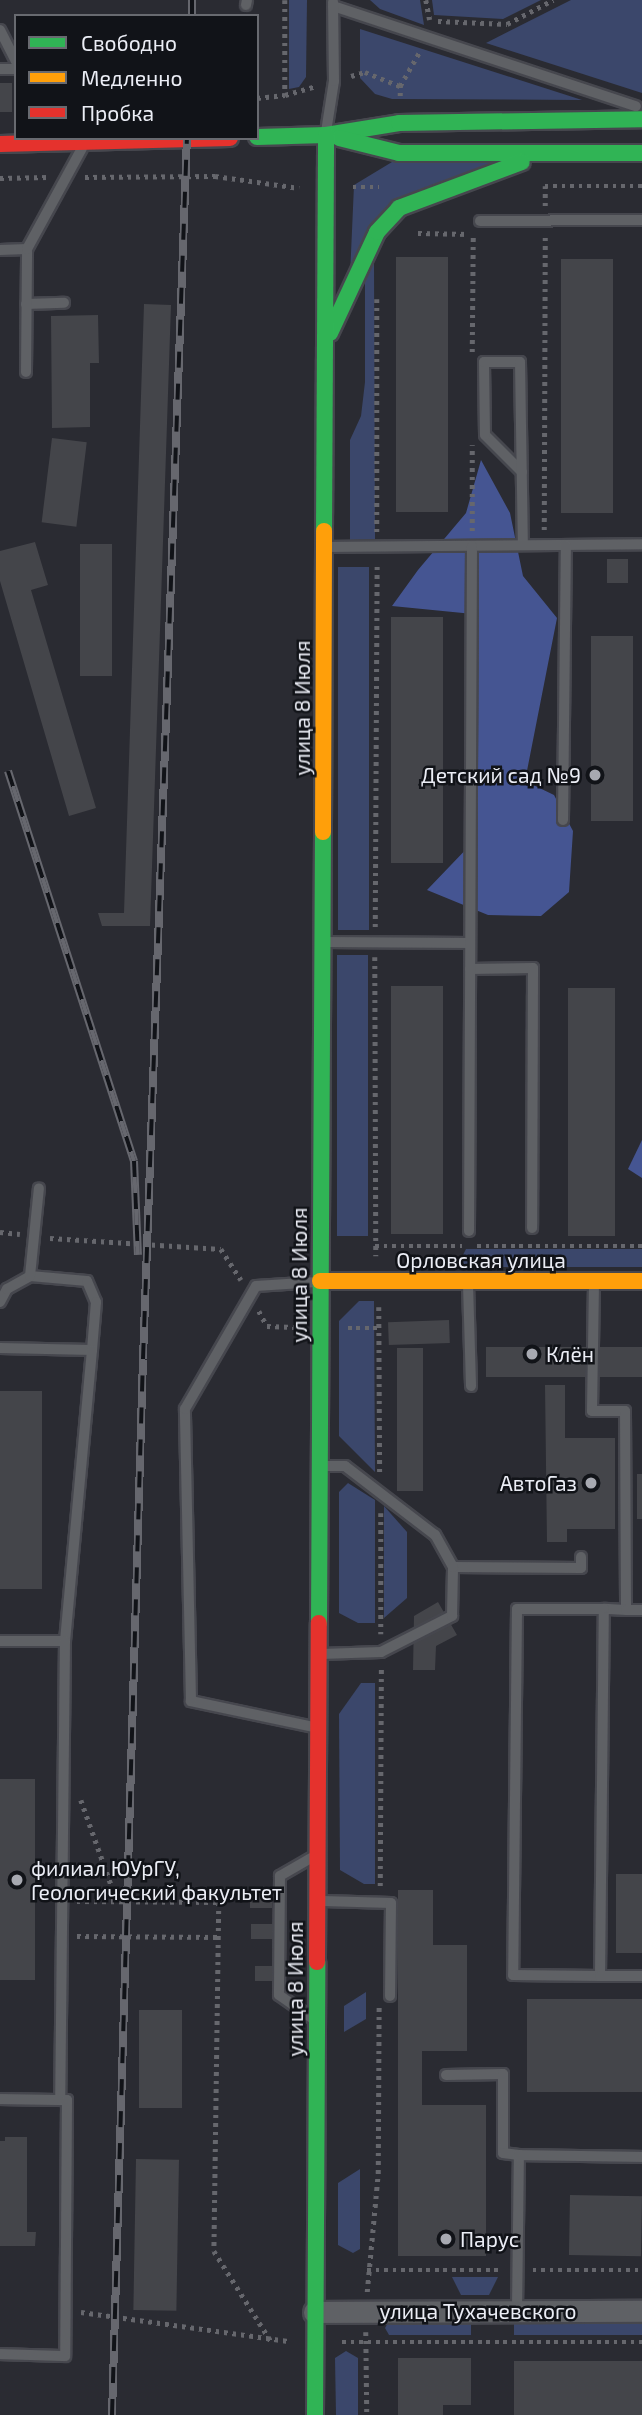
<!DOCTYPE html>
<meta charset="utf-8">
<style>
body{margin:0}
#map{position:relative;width:642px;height:2415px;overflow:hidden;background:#2a2b32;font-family:"Exo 2",sans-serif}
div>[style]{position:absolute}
.green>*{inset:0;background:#3b476b;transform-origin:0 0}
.forest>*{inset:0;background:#455592}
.building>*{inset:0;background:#44454a;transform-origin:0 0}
.path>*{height:4.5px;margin-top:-2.25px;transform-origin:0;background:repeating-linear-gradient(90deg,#66676d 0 3.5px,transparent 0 8.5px)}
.roads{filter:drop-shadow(2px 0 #46474e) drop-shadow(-2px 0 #46474e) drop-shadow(0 2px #46474e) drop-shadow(0 -2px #46474e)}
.lane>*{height:10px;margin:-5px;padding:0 5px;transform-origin:5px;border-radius:5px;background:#5f6165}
.street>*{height:21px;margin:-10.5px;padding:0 10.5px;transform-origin:10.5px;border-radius:10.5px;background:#5f6165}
.fast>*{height:16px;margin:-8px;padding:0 8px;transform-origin:8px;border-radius:8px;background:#30b455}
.slow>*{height:16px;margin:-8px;padding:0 8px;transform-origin:8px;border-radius:8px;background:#ff9f0a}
.jam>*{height:16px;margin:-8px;padding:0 8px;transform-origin:8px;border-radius:8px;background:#e5322d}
.rail>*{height:8px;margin-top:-4px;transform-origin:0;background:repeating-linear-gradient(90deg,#111318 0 16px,#66676e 0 32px);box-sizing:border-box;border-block:2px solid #66676e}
.dots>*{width:19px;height:19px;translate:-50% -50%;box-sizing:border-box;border:4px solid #111318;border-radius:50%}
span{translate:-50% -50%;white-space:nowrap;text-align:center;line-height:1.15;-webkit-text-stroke:5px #111318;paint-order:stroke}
.street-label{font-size:21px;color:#ebedf5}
.poi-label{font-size:21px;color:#ebedf5}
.right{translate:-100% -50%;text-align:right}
.left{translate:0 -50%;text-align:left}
.legend{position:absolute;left:14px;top:14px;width:245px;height:126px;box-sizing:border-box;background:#111318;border:2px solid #686a70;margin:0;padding:9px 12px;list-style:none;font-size:21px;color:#ebedf5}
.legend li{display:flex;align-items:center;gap:14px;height:35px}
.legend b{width:35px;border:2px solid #686a70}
</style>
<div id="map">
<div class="green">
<i style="clip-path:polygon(289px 0,307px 0,306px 77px,299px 87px,289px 89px)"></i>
<i style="clip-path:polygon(370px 0,420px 0,424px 25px,380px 9px)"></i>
<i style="clip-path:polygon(432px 0,541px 0,503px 19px,434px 15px)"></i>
<i style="clip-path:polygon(571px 0,642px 0,642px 93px,486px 43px)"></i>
<i style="clip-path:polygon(360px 29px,582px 100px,392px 99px,375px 94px,360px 78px)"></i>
<i style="clip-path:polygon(507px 160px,413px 194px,350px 276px,354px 185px,392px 162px)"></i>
<i style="clip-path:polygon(374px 261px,375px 539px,350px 540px,350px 440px,361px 416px,365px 382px,365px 276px)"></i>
<i style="left:338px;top:567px;width:31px;height:363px"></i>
<i style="left:337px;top:955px;width:31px;height:281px"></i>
<i style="clip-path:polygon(466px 1249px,642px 1249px,642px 1267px,466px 1267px,461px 1259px)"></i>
<i style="clip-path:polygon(359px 1301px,374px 1301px,375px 1472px,339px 1436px,339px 1321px)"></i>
<i style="clip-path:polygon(348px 1483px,375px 1500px,375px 1623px,358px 1623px,339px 1613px,339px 1492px)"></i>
<i style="clip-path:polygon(384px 1506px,407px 1532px,407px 1598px,384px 1618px)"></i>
<i style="clip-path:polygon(361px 1683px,375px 1683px,375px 1884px,364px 1884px,340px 1870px,339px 1714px)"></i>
<i style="clip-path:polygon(366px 1992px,366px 2019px,344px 2032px,344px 2006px)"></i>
<i style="clip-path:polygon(360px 2169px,360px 2249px,353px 2253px,338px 2245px,338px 2183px)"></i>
<i style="clip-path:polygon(452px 2277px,498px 2277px,489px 2295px,461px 2295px)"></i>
<i style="clip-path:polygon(389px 2321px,471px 2321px,471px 2335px,389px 2335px,385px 2328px)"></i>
<i style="left:514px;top:2321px;width:128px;height:14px"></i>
<i style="clip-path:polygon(346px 2351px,358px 2358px,358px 2415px,336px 2415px,335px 2358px)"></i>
</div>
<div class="forest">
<i style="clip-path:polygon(481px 460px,510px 513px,523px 576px,557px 618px,525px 781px,554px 795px,573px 831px,569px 892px,541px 916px,488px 915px,427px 890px,473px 842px,465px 756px,467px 660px,473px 614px,392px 606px,418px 570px,466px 513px)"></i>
<i style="clip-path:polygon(642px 1140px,642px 1178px,628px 1169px)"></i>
</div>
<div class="building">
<i style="left:0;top:83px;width:12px;height:29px"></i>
<i style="left:396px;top:257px;width:52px;height:255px"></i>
<i style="left:561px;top:259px;width:52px;height:254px"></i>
<i style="clip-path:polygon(144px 304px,171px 305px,150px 926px,102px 926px,98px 913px,124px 913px)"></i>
<i style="clip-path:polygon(98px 315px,99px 363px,90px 363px,90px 427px,52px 428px,51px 316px)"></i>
<i style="left:52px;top:438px;width:35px;height:85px;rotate:7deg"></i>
<i style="clip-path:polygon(35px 542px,48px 585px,31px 590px,96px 808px,69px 816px,0 581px,0 551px)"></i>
<i style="left:80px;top:544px;width:32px;height:132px"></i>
<i style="left:607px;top:559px;width:21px;height:24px"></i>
<i style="left:391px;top:617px;width:52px;height:246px"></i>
<i style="left:591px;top:636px;width:42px;height:185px"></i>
<i style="left:391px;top:986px;width:52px;height:248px"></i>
<i style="left:568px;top:988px;width:47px;height:248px"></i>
<i style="left:449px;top:1320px;width:23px;height:61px;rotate:88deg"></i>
<i style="left:486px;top:1347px;width:156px;height:30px"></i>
<i style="left:397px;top:1348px;width:26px;height:143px"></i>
<i style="clip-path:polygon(545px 1385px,565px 1385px,565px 1438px,615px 1438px,615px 1529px,567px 1529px,567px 1542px,547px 1542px)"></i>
<i style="left:0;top:1391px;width:42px;height:198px"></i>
<i style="left:637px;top:1474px;width:5px;height:45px"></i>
<i style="clip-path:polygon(438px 1602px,457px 1635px,436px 1646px,435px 1670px,413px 1670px,414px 1616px)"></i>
<i style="left:0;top:1779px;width:35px;height:201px"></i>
<i style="left:616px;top:1874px;width:26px;height:79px"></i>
<i style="clip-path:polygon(398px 1890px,433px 1890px,433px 1945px,467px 1945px,467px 2051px,422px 2051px,422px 2105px,486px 2105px,486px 2256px,398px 2256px)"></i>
<i style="left:272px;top:1892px;width:16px;height:22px;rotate:90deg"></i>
<i style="left:273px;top:1924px;width:15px;height:22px;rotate:90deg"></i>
<i style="left:277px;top:1966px;width:15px;height:22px;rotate:90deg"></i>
<i style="left:642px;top:1999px;width:93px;height:115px;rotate:90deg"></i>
<i style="left:182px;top:2010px;width:98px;height:43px;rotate:90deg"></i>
<i style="clip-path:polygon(5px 2137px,27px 2137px,27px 2232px,36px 2232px,35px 2246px,0 2246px,0 2141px,5px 2141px)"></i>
<i style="left:136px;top:2159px;width:43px;height:151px;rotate:1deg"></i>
<i style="left:570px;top:2195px;width:72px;height:60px;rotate:1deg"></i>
<i style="clip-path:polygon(398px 2358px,471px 2358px,471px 2405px,443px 2405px,443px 2415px,398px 2415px)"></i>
<i style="left:514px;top:2361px;width:128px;height:54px"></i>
</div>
<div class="path">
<i style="left:285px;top:0;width:95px;rotate:90deg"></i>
<i style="left:426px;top:0;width:20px;rotate:79deg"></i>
<i style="left:438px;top:21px;width:69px;rotate:2.5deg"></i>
<i style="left:507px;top:24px;width:52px;rotate:-27.6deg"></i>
<i style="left:351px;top:76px;width:15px;rotate:-16deg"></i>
<i style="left:365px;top:72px;width:38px;rotate:22deg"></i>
<i style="left:400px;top:96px;width:10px;rotate:-90deg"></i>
<i style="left:400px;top:86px;width:40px;rotate:-60.3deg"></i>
<i style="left:257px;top:98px;width:28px;rotate:-6deg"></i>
<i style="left:285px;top:95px;width:32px;rotate:-16deg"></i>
<i style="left:85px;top:177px;width:130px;rotate:-0.4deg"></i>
<i style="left:215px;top:176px;width:85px;rotate:8.1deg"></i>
<i style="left:0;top:178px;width:48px;rotate:-1.2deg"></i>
<i style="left:353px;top:187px;width:26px"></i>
<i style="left:545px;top:206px;width:20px;rotate:-90deg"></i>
<i style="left:545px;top:186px;width:97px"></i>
<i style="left:418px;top:233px;width:51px;rotate:1.1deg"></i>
<i style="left:377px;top:299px;width:233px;rotate:90deg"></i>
<i style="left:472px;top:352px;width:117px;rotate:-89.5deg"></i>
<i style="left:544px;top:530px;width:295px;rotate:-89.8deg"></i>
<i style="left:472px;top:531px;width:86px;rotate:-90deg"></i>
<i style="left:375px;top:927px;width:365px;rotate:-89.7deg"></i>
<i style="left:375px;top:957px;width:299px;rotate:89.8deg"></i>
<i style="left:0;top:1232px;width:20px;rotate:6deg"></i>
<i style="left:50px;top:1238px;width:171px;rotate:3.7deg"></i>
<i style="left:221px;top:1249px;width:37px;rotate:57deg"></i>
<i style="left:375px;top:1246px;width:87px"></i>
<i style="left:477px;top:1246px;width:165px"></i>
<i style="left:379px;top:1307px;width:166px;rotate:89.7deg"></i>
<i style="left:259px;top:1311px;width:17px;rotate:62deg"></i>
<i style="left:267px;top:1326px;width:27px;rotate:2deg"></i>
<i style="left:348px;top:1328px;width:32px"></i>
<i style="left:381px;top:1513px;width:121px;rotate:90deg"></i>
<i style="left:81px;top:1800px;width:107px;rotate:70.4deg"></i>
<i style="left:380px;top:1886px;width:219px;rotate:-89.7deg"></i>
<i style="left:77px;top:1901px;width:142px;rotate:0.4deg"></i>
<i style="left:219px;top:1902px;width:349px;rotate:90.8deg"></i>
<i style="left:214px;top:2251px;width:107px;rotate:57.7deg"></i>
<i style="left:77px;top:1936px;width:142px;rotate:0.4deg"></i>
<i style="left:367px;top:2270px;width:136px"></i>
<i style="left:533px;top:2270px;width:109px"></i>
<i style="left:367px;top:2292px;width:120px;rotate:-84.7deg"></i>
<i style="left:378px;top:2173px;width:166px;rotate:-89.7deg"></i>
<i style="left:81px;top:2312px;width:209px;rotate:8deg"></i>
<i style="left:366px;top:2332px;width:83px;rotate:89.3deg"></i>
<i style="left:342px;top:2342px;width:300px"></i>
</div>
<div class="roads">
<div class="lane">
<i style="left:246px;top:5px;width:5px;rotate:-79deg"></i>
<i style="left:333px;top:6px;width:319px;rotate:18.3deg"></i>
<i style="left:0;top:30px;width:35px;rotate:63deg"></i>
<i style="left:0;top:69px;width:16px"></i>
<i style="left:326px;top:132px;width:52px;rotate:-81.1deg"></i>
<i style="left:334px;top:81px;width:79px;rotate:-90.7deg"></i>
<i style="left:480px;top:221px;width:162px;rotate:-0.4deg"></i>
<i style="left:0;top:250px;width:27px;rotate:-2deg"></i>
<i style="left:26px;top:304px;width:38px;rotate:-2deg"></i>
<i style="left:26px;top:372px;width:123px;rotate:-89.5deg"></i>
<i style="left:27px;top:249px;width:115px;rotate:-61.4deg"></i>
<i style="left:522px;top:472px;width:52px;rotate:-135deg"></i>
<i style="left:485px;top:435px;width:73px;rotate:-90.8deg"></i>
<i style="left:484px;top:362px;width:36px"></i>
<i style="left:520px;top:362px;width:183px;rotate:89.1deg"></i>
<i style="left:326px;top:547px;width:316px;rotate:-0.5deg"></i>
<i style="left:563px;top:820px;width:275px;rotate:-89.4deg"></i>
<i style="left:324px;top:942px;width:146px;rotate:0.4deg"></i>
<i style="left:470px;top:969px;width:63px;rotate:-0.9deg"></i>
<i style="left:533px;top:968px;width:260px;rotate:90.2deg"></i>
<i style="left:469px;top:1231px;width:685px;rotate:-89.75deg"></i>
<i style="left:30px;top:1276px;width:57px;rotate:5deg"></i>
<i style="left:87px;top:1281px;width:23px;rotate:67deg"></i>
<i style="left:96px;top:1302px;width:48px;rotate:94.8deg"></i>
<i style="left:594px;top:1283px;width:128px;rotate:90.9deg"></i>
<i style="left:592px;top:1411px;width:33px"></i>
<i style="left:625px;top:1411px;width:199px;rotate:89.7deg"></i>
<i style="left:626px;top:1610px;width:22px;rotate:-177deg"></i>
<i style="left:468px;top:1284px;width:102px;rotate:88.3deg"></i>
<i style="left:0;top:1302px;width:15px;rotate:-62deg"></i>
<i style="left:7px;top:1289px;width:26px;rotate:-29deg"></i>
<i style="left:30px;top:1276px;width:88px;rotate:-84.2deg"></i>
<i style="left:0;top:1348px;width:92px;rotate:1.2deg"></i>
<i style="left:92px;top:1350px;width:292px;rotate:95.3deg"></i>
<i style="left:453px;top:1567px;width:128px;rotate:0.4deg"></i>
<i style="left:581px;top:1568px;width:11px;rotate:-90deg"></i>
<i style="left:626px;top:1610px;width:16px"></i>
<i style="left:0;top:1641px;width:65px"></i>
<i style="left:65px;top:1641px;width:459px;rotate:90.6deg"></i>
<i style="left:321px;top:1654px;width:60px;rotate:-1.9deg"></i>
<i style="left:381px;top:1652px;width:80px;rotate:-26.9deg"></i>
<i style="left:452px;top:1616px;width:49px;rotate:-88.8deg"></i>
<i style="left:453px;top:1567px;width:37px;rotate:-119deg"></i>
<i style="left:435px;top:1535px;width:113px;rotate:-142.5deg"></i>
<i style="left:345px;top:1466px;width:23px;rotate:180deg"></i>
<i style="left:314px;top:1727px;width:126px;rotate:-168.1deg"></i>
<i style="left:191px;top:1701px;width:292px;rotate:-91.2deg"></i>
<i style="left:185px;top:1409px;width:142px;rotate:-60deg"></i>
<i style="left:256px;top:1286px;width:61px;rotate:-3.8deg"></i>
<i style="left:311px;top:1858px;width:36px;rotate:150deg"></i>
<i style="left:280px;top:1876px;width:119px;rotate:90.5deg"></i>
<i style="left:279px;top:1995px;width:39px;rotate:35deg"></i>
<i style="left:323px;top:1901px;width:68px;rotate:1.7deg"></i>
<i style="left:391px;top:1903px;width:93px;rotate:90.6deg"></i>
<i style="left:600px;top:1976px;width:367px;rotate:-89.4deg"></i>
<i style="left:604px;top:1609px;width:87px;rotate:180deg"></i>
<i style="left:517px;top:1609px;width:366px;rotate:90.6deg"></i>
<i style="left:513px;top:1975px;width:87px;rotate:0.7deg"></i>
<i style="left:600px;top:1976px;width:42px"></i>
<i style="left:446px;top:2075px;width:57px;rotate:-1deg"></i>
<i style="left:503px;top:2074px;width:79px;rotate:90deg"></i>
<i style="left:503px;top:2153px;width:16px;rotate:7deg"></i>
<i style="left:0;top:2099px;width:67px;rotate:0.9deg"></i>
<i style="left:67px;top:2100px;width:256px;rotate:90.4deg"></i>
<i style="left:65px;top:2356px;width:65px;rotate:-178.2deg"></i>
<i style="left:517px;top:2311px;width:156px;rotate:-89.3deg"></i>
<i style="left:519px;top:2155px;width:123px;rotate:0.9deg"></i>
</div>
<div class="street">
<i style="left:314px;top:2312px;width:328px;rotate:-0.2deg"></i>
</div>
<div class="fast">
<i style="left:257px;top:137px;width:69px;rotate:-1.7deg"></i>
<i style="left:326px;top:135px;width:74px;rotate:-9.3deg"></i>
<i style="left:399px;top:123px;width:243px;rotate:-0.9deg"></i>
<i style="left:339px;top:138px;width:62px;rotate:14deg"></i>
<i style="left:399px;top:153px;width:243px"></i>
<i style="left:330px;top:333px;width:111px;rotate:-65deg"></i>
<i style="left:377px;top:232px;width:33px;rotate:-47deg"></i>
<i style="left:399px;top:208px;width:131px;rotate:-20.5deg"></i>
<i style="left:324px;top:531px;width:396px;rotate:-89.7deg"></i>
<i style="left:319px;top:1623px;width:791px;rotate:-89.71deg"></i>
<i style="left:315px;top:2415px;width:453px;rotate:-89.7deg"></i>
</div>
<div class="slow">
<i style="left:323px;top:832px;width:301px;rotate:-89.8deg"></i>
<i style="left:320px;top:1281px;width:322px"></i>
</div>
<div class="jam">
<i style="left:0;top:144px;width:230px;rotate:-1.5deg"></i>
<i style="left:317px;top:1962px;width:339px;rotate:-89.7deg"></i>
</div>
</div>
<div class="rail">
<i style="left:192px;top:16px;width:16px;rotate:-90deg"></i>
<i style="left:8px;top:771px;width:410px;rotate:72.1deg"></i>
<i style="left:134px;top:1161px;width:94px;rotate:87.6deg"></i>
<i style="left:112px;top:2415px;width:1056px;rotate:-88.32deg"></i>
<i style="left:143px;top:1359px;width:1222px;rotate:-87.94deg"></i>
</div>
<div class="dots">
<i style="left:595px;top:775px;background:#a7a9b1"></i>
<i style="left:532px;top:1354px;background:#a7a9b1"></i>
<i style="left:591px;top:1483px;background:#a7a9b1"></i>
<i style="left:17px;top:1880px;background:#a7a9b1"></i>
<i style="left:446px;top:2239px;background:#a7a9b1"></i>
</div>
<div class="street-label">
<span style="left:302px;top:708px;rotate:-90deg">улица 8 Июля</span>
<span style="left:481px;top:1260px">Орловская улица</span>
<span style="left:299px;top:1275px;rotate:-90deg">улица 8 Июля</span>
<span style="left:295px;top:1989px;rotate:-90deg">улица 8 Июля</span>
<span style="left:478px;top:2311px">улица Тухачевского</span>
</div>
<div class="poi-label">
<span class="right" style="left:581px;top:775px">Детский сад №9</span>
<span class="left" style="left:546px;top:1354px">Клён</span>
<span class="right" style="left:577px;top:1483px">АвтоГаз</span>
<span class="left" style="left:31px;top:1880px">филиал ЮУрГУ,<br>Геологический факультет</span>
<span class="left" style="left:460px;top:2239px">Парус</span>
</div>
<ul class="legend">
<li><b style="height:9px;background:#30b455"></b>Свободно</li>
<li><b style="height:9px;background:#ff9f0a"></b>Медленно</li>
<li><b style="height:9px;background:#e5322d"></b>Пробка</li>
</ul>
</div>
